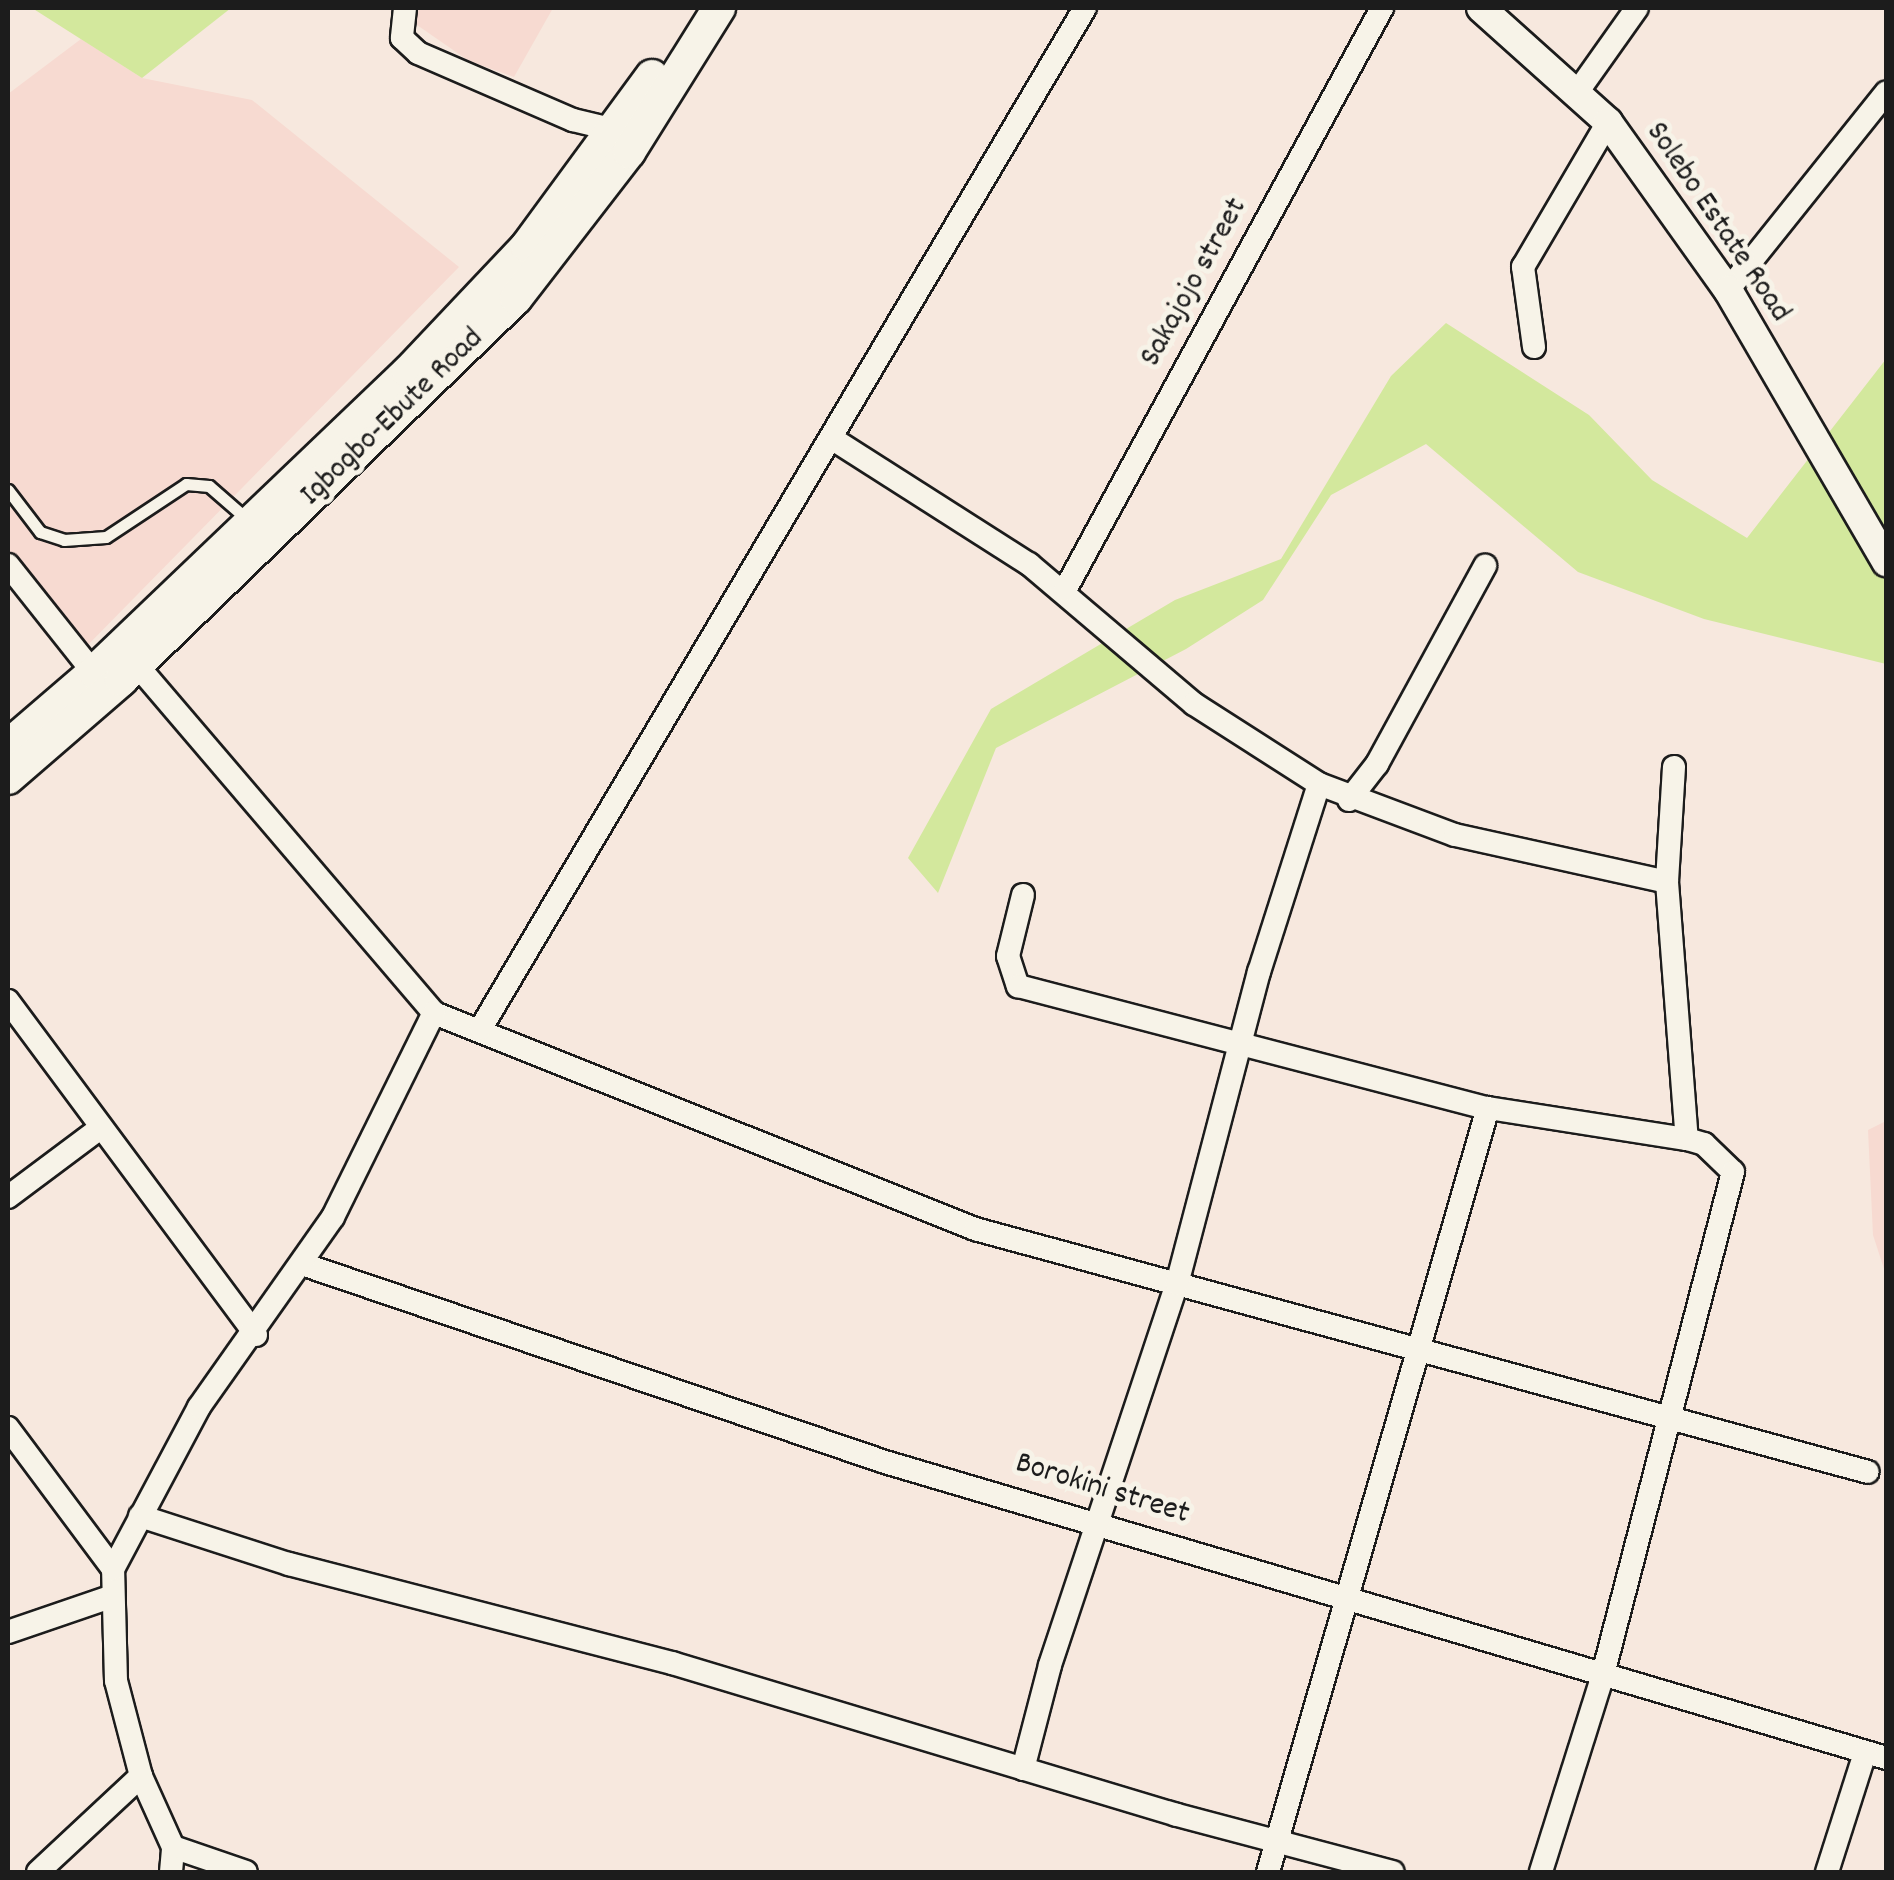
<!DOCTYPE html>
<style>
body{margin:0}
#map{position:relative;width:1894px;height:1880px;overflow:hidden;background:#f7e8de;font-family:Dekko,sans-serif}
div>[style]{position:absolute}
.built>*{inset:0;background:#f7dad1}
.green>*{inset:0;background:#d3e89d}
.roads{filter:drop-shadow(2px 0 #1c1c1c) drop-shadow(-2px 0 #1c1c1c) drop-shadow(0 2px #1c1c1c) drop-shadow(0 -2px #1c1c1c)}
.service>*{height:11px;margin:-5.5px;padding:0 5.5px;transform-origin:5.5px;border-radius:5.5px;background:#f7f3e8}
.minor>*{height:22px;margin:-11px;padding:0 11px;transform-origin:11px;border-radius:11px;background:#f7f3e8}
.tertiary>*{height:28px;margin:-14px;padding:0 14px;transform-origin:14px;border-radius:14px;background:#f7f3e8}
.secondary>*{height:32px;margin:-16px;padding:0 16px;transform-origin:16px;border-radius:16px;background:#f7f3e8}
span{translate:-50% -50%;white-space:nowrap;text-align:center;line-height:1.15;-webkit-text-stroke:10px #f7f3e8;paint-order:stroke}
.street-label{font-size:32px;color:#1c1c1c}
.frame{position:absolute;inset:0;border:10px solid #1c1c1c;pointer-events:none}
</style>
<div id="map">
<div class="built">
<i style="clip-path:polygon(417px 8px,553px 8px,514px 77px,469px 61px,417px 25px)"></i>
<i style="clip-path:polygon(81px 39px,142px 78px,252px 100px,459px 267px,83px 650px,8px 559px,8px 94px)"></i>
<i style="clip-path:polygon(1886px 1121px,1886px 1275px,1873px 1235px,1868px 1130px)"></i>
</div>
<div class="green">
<i style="clip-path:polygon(32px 8px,231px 8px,142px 78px)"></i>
<i style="clip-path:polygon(1446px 323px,1589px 415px,1652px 480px,1747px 538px,1886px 359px,1886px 664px,1704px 619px,1578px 572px,1426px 444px,1331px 495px,1263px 600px,1186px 649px,996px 748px,938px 893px,908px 858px,991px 709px,1175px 600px,1281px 559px,1391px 376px)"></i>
</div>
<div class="roads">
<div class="service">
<i style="left:8px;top:490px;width:53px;rotate:52.7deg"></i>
<i style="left:40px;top:532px;width:25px;rotate:18deg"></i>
<i style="left:64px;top:540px;width:42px;rotate:-4.1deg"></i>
<i style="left:106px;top:537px;width:96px;rotate:-33.5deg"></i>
<i style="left:186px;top:484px;width:23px;rotate:5deg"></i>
<i style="left:209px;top:486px;width:50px;rotate:41deg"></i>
</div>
<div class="minor">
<i style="left:405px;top:8px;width:30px;rotate:96deg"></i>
<i style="left:402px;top:38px;width:22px;rotate:43deg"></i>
<i style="left:418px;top:53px;width:169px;rotate:23.4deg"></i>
<i style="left:573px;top:120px;width:43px;rotate:13.4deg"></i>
<i style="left:1576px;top:94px;width:105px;rotate:-54.7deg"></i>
<i style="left:1728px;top:290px;width:253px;rotate:-51.3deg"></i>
<i style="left:1534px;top:347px;width:81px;rotate:-97.8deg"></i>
<i style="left:1523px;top:267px;width:168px;rotate:-59.6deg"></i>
<i style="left:831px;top:438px;width:235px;rotate:32.5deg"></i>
<i style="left:1029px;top:564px;width:216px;rotate:40.3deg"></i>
<i style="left:1194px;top:704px;width:148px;rotate:32.6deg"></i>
<i style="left:1319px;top:784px;width:145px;rotate:20.6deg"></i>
<i style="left:1455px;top:835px;width:217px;rotate:12.5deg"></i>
<i style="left:8px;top:565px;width:151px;rotate:51.5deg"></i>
<i style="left:1065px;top:590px;width:663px;rotate:-61.42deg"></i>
<i style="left:130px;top:657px;width:468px;rotate:49.5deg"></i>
<i style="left:434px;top:1013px;width:583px;rotate:21.76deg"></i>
<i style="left:975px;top:1229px;width:925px;rotate:15.22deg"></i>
<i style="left:1674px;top:767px;width:115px;rotate:93.5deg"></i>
<i style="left:1667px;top:882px;width:258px;rotate:85.6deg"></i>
<i style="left:1349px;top:800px;width:46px;rotate:-52.1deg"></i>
<i style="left:1377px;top:764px;width:226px;rotate:-61.4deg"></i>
<i style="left:1023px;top:895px;width:63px;rotate:103.8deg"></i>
<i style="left:1008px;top:956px;width:32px;rotate:72deg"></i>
<i style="left:1018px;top:986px;width:486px;rotate:14.6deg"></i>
<i style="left:1488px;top:1108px;width:201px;rotate:8.9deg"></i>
<i style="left:1687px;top:1139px;width:18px;rotate:16deg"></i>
<i style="left:1704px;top:1144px;width:40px;rotate:44deg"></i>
<i style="left:1733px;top:1172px;width:523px;rotate:104.51deg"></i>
<i style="left:1602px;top:1678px;width:203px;rotate:107.5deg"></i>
<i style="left:8px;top:1001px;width:416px;rotate:53.4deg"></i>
<i style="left:481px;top:1028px;width:1185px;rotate:-59.37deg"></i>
<i style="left:8px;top:1197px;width:114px;rotate:-36.8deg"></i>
<i style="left:305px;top:1265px;width:613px;rotate:18.76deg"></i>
<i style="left:885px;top:1462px;width:1044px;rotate:16.47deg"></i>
<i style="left:8px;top:1428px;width:176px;rotate:53.3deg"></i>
<i style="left:140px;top:1516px;width:157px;rotate:17.9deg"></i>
<i style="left:289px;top:1564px;width:396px;rotate:14.5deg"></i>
<i style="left:672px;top:1663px;width:527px;rotate:16.75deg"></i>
<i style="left:1177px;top:1815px;width:223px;rotate:14.8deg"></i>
<i style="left:8px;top:1632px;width:108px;rotate:-18.9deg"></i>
<i style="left:1023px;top:1769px;width:107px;rotate:-75.4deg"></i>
<i style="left:1050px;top:1665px;width:402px;rotate:-71.6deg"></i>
<i style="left:1177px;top:1284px;width:323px;rotate:-75.3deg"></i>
<i style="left:1259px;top:972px;width:197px;rotate:-72.3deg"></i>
<i style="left:173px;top:1847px;width:77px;rotate:18.9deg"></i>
<i style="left:38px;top:1872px;width:141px;rotate:-43deg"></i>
<i style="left:171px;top:1872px;width:25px;rotate:-85deg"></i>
<i style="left:173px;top:1847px;width:78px;rotate:-114.3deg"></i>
<i style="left:141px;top:1776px;width:98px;rotate:-104.7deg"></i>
<i style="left:116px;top:1681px;width:112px;rotate:-91.5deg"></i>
<i style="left:113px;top:1569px;width:183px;rotate:-62deg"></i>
<i style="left:199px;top:1407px;width:232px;rotate:-54.8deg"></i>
<i style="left:333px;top:1217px;width:228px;rotate:-63.7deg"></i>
<i style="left:1268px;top:1872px;width:795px;rotate:-73.94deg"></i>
<i style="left:1827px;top:1872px;width:125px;rotate:-72.3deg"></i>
</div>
<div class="tertiary">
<i style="left:1481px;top:8px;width:171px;rotate:41.9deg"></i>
<i style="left:1608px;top:122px;width:206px;rotate:54.5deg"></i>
<i style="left:1728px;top:290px;width:315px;rotate:59.8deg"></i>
</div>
<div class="secondary">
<i style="left:8px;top:746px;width:113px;rotate:-40.7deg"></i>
<i style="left:94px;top:672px;width:434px;rotate:-43.7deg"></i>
<i style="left:408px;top:372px;width:173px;rotate:-46.6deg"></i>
<i style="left:527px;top:246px;width:211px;rotate:-53.7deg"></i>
<i style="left:8px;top:778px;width:150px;rotate:-40.9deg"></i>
<i style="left:121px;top:680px;width:549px;rotate:-44.04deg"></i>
<i style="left:516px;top:298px;width:185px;rotate:-52.3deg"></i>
<i style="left:629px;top:152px;width:170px;rotate:-58deg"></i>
</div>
</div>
<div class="street-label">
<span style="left:1717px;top:223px;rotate:56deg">Solebo Estate Road</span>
<span style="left:1195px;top:283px;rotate:-61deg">Sakajojo street</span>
<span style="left:393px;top:418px;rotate:-44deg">Igbogbo-Ebute Road</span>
<span style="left:1102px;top:1490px;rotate:17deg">Borokini street</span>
</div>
<div class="frame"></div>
</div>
